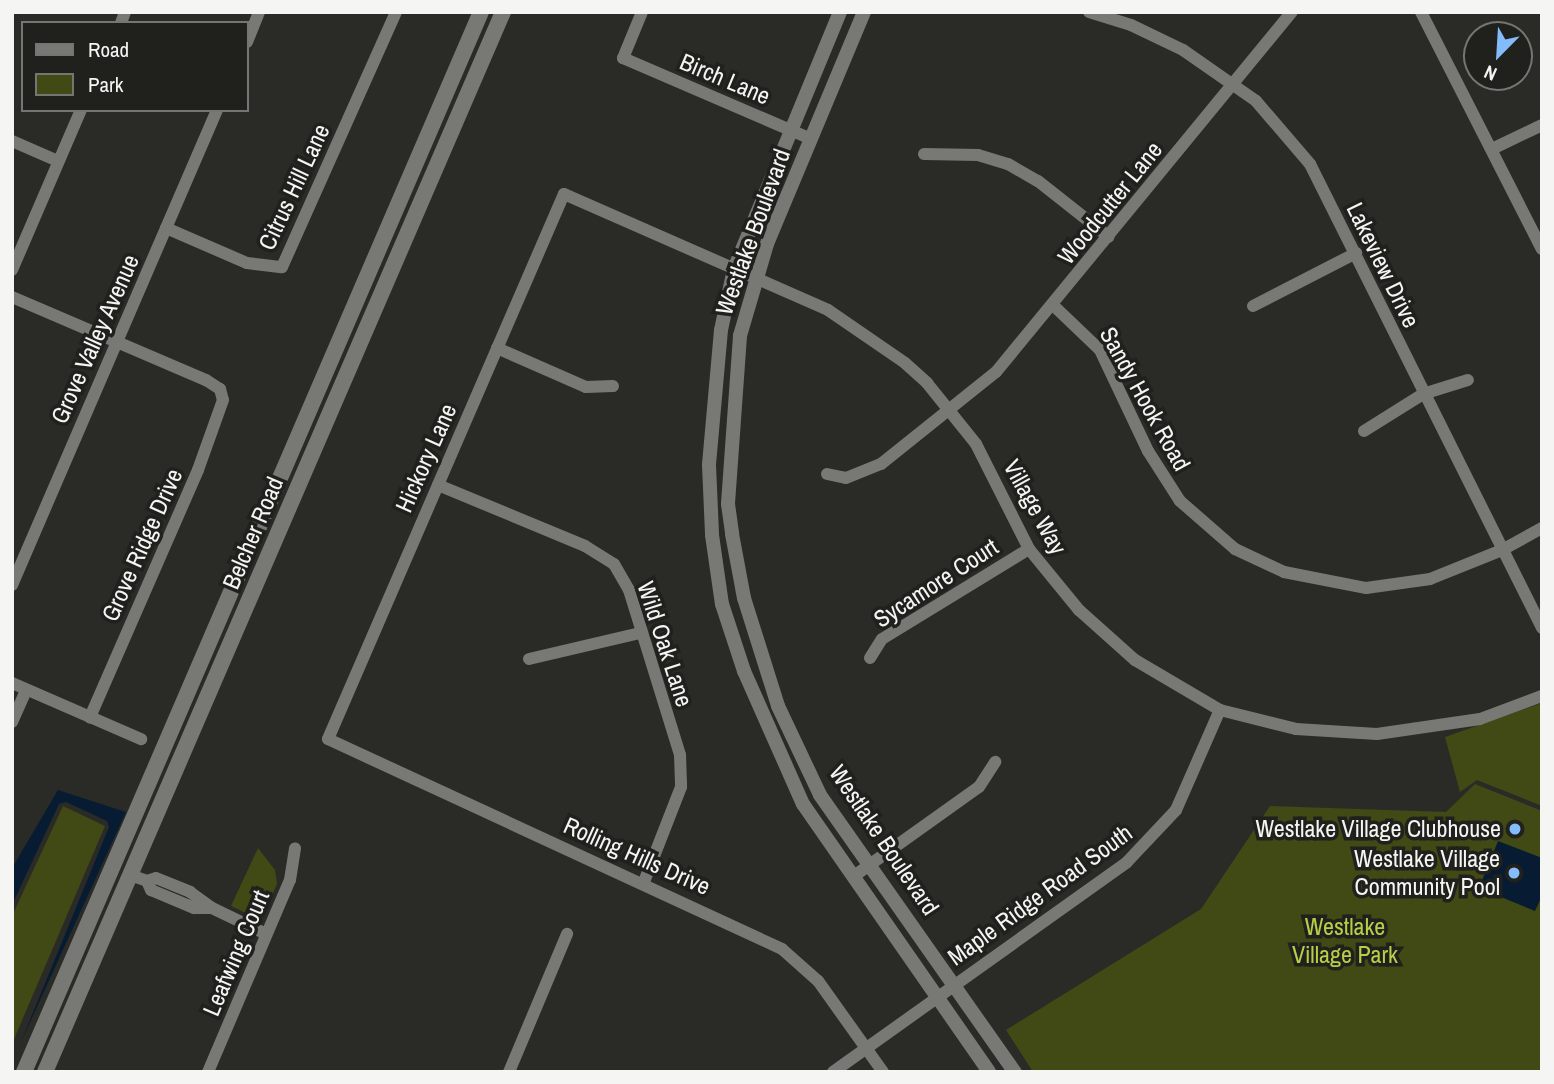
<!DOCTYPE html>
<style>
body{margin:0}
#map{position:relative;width:1554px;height:1084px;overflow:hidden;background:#2a2b27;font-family:"Archivo Narrow",sans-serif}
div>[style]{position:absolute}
.green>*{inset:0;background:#414915}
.water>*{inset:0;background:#071c32}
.minor>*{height:12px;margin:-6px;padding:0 6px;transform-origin:6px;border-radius:6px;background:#787975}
.tertiary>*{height:14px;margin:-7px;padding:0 7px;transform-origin:7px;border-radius:7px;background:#787975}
.secondary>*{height:16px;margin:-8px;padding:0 8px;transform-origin:8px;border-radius:8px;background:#787975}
.dots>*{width:19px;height:19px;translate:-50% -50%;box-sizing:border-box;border:4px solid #20211d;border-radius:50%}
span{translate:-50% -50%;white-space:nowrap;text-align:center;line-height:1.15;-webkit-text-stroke:7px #20211d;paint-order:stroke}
.street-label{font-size:24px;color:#f5f5f3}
.poi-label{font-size:24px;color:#f5f5f3}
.right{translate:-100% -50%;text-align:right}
.park-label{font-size:24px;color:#b9cd47}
.frame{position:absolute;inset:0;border:14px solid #f5f5f3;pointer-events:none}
.legend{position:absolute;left:21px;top:21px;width:228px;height:91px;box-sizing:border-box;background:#20211d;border:2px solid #757673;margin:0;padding:9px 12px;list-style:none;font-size:21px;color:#f5f5f3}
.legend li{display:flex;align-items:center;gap:14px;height:35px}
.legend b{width:35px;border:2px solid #757673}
.north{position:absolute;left:1463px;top:21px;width:70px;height:70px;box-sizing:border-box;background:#20211d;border:2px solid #757673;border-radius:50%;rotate:204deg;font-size:19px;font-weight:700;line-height:28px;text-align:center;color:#f5f5f3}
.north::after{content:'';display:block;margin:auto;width:24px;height:32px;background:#84bcfb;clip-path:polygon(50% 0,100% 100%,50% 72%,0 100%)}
</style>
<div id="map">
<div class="green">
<i style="clip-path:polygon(1542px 703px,1542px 806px,1477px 780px,1460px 792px,1445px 737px)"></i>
<i style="clip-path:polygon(1475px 784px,1542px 811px,1542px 1072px,1033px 1072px,1006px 1030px,1201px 909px,1270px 806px,1446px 812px)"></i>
<i style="clip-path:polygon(63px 806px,105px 826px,12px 1044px,12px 916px)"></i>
<i style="clip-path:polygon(258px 848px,275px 870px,277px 884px,261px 920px,231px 906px)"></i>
</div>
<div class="water">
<i style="clip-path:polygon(58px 790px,126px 812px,21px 1042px,109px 827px,107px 821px,66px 802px,59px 804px,12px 905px,12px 868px)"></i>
<i style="clip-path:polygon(1498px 841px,1542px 858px,1542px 896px,1535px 911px,1479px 888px)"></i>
</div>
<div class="minor">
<i style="left:642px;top:12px;width:50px;rotate:112.4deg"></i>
<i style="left:623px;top:58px;width:205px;rotate:23.3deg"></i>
<i style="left:1089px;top:12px;width:44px;rotate:17.2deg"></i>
<i style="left:1131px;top:25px;width:58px;rotate:25.7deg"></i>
<i style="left:1183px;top:50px;width:89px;rotate:34.9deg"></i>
<i style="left:1256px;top:101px;width:83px;rotate:49.4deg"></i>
<i style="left:1310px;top:164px;width:519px;rotate:63.43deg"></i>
<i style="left:1421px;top:12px;width:266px;rotate:63deg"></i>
<i style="left:121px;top:23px;width:12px;rotate:-70deg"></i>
<i style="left:247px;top:42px;width:32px;rotate:-68deg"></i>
<i style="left:12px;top:141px;width:50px;rotate:23.5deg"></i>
<i style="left:1492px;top:149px;width:55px;rotate:-25.6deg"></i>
<i style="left:924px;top:154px;width:54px;rotate:1.1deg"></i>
<i style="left:978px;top:155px;width:31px;rotate:17deg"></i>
<i style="left:1008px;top:164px;width:34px;rotate:30deg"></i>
<i style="left:1038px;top:181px;width:90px;rotate:38.3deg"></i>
<i style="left:166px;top:228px;width:88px;rotate:23.4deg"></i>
<i style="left:247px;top:263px;width:35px;rotate:7deg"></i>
<i style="left:282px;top:267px;width:279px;rotate:-65.9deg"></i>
<i style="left:12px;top:270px;width:174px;rotate:-66.7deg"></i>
<i style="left:12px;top:297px;width:211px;rotate:23.2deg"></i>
<i style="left:206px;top:380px;width:17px;rotate:33deg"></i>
<i style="left:220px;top:389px;width:11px;rotate:75deg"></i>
<i style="left:223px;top:400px;width:74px;rotate:109.7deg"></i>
<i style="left:198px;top:470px;width:270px;rotate:113.6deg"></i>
<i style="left:1054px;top:306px;width:64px;rotate:43.7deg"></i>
<i style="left:1100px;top:350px;width:112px;rotate:64.6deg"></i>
<i style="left:1148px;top:451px;width:59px;rotate:57.4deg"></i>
<i style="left:1180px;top:501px;width:73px;rotate:41.1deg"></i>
<i style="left:1235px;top:549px;width:54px;rotate:25.1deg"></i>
<i style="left:1284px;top:572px;width:84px;rotate:11deg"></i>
<i style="left:1366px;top:588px;width:65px;rotate:-8deg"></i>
<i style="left:1430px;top:579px;width:78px;rotate:-21.9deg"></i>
<i style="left:1502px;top:550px;width:46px;rotate:-28.8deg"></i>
<i style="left:1253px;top:306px;width:116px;rotate:-27.2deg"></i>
<i style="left:497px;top:348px;width:97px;rotate:23.7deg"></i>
<i style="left:586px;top:387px;width:27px;rotate:-2deg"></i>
<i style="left:1364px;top:431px;width:70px;rotate:-32.1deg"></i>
<i style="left:1423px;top:394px;width:47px;rotate:-17.3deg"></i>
<i style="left:827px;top:474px;width:19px;rotate:12deg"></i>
<i style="left:846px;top:478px;width:38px;rotate:-22deg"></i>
<i style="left:881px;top:464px;width:147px;rotate:-38.7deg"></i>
<i style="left:996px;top:372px;width:466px;rotate:-50.6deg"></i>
<i style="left:438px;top:485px;width:159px;rotate:22.5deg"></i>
<i style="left:585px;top:546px;width:34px;rotate:32deg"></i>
<i style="left:614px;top:564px;width:30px;rotate:60deg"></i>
<i style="left:629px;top:590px;width:173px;rotate:72.8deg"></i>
<i style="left:680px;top:755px;width:32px;rotate:88deg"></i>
<i style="left:681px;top:787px;width:102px;rotate:111.3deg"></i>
<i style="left:12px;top:585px;width:517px;rotate:-66.66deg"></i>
<i style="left:870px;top:658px;width:22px;rotate:-58deg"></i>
<i style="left:882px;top:639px;width:172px;rotate:-31.5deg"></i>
<i style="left:529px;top:659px;width:114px;rotate:-13.2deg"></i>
<i style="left:12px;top:683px;width:141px;rotate:23.5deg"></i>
<i style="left:12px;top:722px;width:35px;rotate:-66deg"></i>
<i style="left:130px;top:875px;width:18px;rotate:19deg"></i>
<i style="left:147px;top:881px;width:9px;rotate:-18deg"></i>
<i style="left:156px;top:878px;width:37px;rotate:22deg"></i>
<i style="left:190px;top:892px;width:27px;rotate:36deg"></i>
<i style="left:212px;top:908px;width:60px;rotate:25.7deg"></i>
<i style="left:854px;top:876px;width:153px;rotate:-35.5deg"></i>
<i style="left:979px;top:787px;width:30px;rotate:-57deg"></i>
<i style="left:147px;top:881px;width:10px;rotate:66deg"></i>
<i style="left:151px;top:890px;width:47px;rotate:22.7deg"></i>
<i style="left:194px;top:908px;width:18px"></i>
<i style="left:208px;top:1072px;width:209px;rotate:-66.9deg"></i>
<i style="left:290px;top:880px;width:32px;rotate:-81deg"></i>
<i style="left:509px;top:1072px;width:150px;rotate:-67.2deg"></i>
<i style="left:833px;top:1072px;width:361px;rotate:-35.5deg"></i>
<i style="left:1127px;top:862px;width:71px;rotate:-46.7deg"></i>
<i style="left:1176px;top:810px;width:109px;rotate:-66.3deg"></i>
<i style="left:883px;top:1072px;width:112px;rotate:-125.5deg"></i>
<i style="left:818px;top:981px;width:48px;rotate:-138.4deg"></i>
<i style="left:782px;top:949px;width:500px;rotate:-155.18deg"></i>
<i style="left:328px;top:739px;width:594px;rotate:-66.59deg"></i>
<i style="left:564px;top:194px;width:288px;rotate:23.7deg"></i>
<i style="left:828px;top:310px;width:93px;rotate:34.5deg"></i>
<i style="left:905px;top:363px;width:30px;rotate:42deg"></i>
<i style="left:927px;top:383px;width:78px;rotate:51.2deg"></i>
<i style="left:976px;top:444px;width:118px;rotate:63.2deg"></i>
<i style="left:1029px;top:549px;width:79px;rotate:50.7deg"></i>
<i style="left:1079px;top:610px;width:75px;rotate:41.8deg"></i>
<i style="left:1135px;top:660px;width:99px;rotate:30.5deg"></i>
<i style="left:1220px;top:710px;width:78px;rotate:14deg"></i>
<i style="left:1296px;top:729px;width:81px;rotate:3.5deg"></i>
<i style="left:1377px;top:734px;width:104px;rotate:-8.3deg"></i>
<i style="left:1480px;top:719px;width:66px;rotate:-20.4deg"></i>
</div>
<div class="tertiary">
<i style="left:840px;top:12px;width:278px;rotate:112.4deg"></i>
<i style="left:734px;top:269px;width:62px;rotate:102deg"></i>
<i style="left:721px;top:330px;width:136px;rotate:95.1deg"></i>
<i style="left:709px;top:465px;width:70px;rotate:87.5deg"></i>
<i style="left:712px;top:535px;width:70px;rotate:81.8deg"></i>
<i style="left:722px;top:604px;width:71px;rotate:71.8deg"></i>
<i style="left:744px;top:671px;width:145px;rotate:66.1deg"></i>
<i style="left:803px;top:804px;width:326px;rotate:55.2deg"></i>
<i style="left:864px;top:12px;width:251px;rotate:112.7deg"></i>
<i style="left:767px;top:244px;width:96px;rotate:106.4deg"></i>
<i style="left:740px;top:336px;width:168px;rotate:94.1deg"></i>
<i style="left:728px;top:504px;width:30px;rotate:82deg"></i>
<i style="left:732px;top:534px;width:65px;rotate:79.4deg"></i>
<i style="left:744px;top:598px;width:113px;rotate:72.5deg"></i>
<i style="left:778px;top:706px;width:98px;rotate:64.7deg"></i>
<i style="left:820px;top:795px;width:339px;rotate:54.9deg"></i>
</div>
<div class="secondary">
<i style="left:24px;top:1072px;width:1154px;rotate:-66.68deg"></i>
<i style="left:45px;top:1072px;width:1155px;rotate:-66.63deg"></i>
</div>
<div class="dots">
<i style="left:1515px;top:829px;background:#84bcfb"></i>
<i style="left:1514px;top:873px;background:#84bcfb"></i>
</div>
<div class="street-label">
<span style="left:725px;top:79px;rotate:23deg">Birch Lane</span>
<span style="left:294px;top:187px;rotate:-65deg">Citrus Hill Lane</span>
<span style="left:1110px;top:203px;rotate:-51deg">Woodcutter Lane</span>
<span style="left:753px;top:232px;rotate:-70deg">Westlake Boulevard</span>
<span style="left:1383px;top:265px;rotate:64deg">Lakeview Drive</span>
<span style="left:95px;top:339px;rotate:-66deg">Grove Valley Avenue</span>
<span style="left:1145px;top:399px;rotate:61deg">Sandy Hook Road</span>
<span style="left:426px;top:458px;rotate:-66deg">Hickory Lane</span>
<span style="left:1035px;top:507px;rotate:61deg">Village Way</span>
<span style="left:253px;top:533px;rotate:-67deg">Belcher Road</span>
<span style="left:142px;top:545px;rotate:-66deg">Grove Ridge Drive</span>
<span style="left:936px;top:583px;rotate:-33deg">Sycamore Court</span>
<span style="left:665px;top:644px;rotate:72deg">Wild Oak Lane</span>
<span style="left:884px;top:840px;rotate:56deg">Westlake Boulevard</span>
<span style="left:637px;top:856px;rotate:24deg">Rolling Hills Drive</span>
<span style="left:1040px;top:895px;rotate:-36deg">Maple Ridge Road South</span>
<span style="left:236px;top:953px;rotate:-67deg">Leafwing Court</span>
</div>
<div class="poi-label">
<span class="right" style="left:1501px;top:829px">Westlake Village Clubhouse</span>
<span class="right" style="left:1500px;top:873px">Westlake Village<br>Community Pool</span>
</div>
<div class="park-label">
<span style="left:1345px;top:941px">Westlake<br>Village Park</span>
</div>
<div class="frame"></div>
<ul class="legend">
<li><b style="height:9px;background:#787975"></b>Road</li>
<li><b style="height:19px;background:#414915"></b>Park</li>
</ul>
<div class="north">N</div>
</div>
